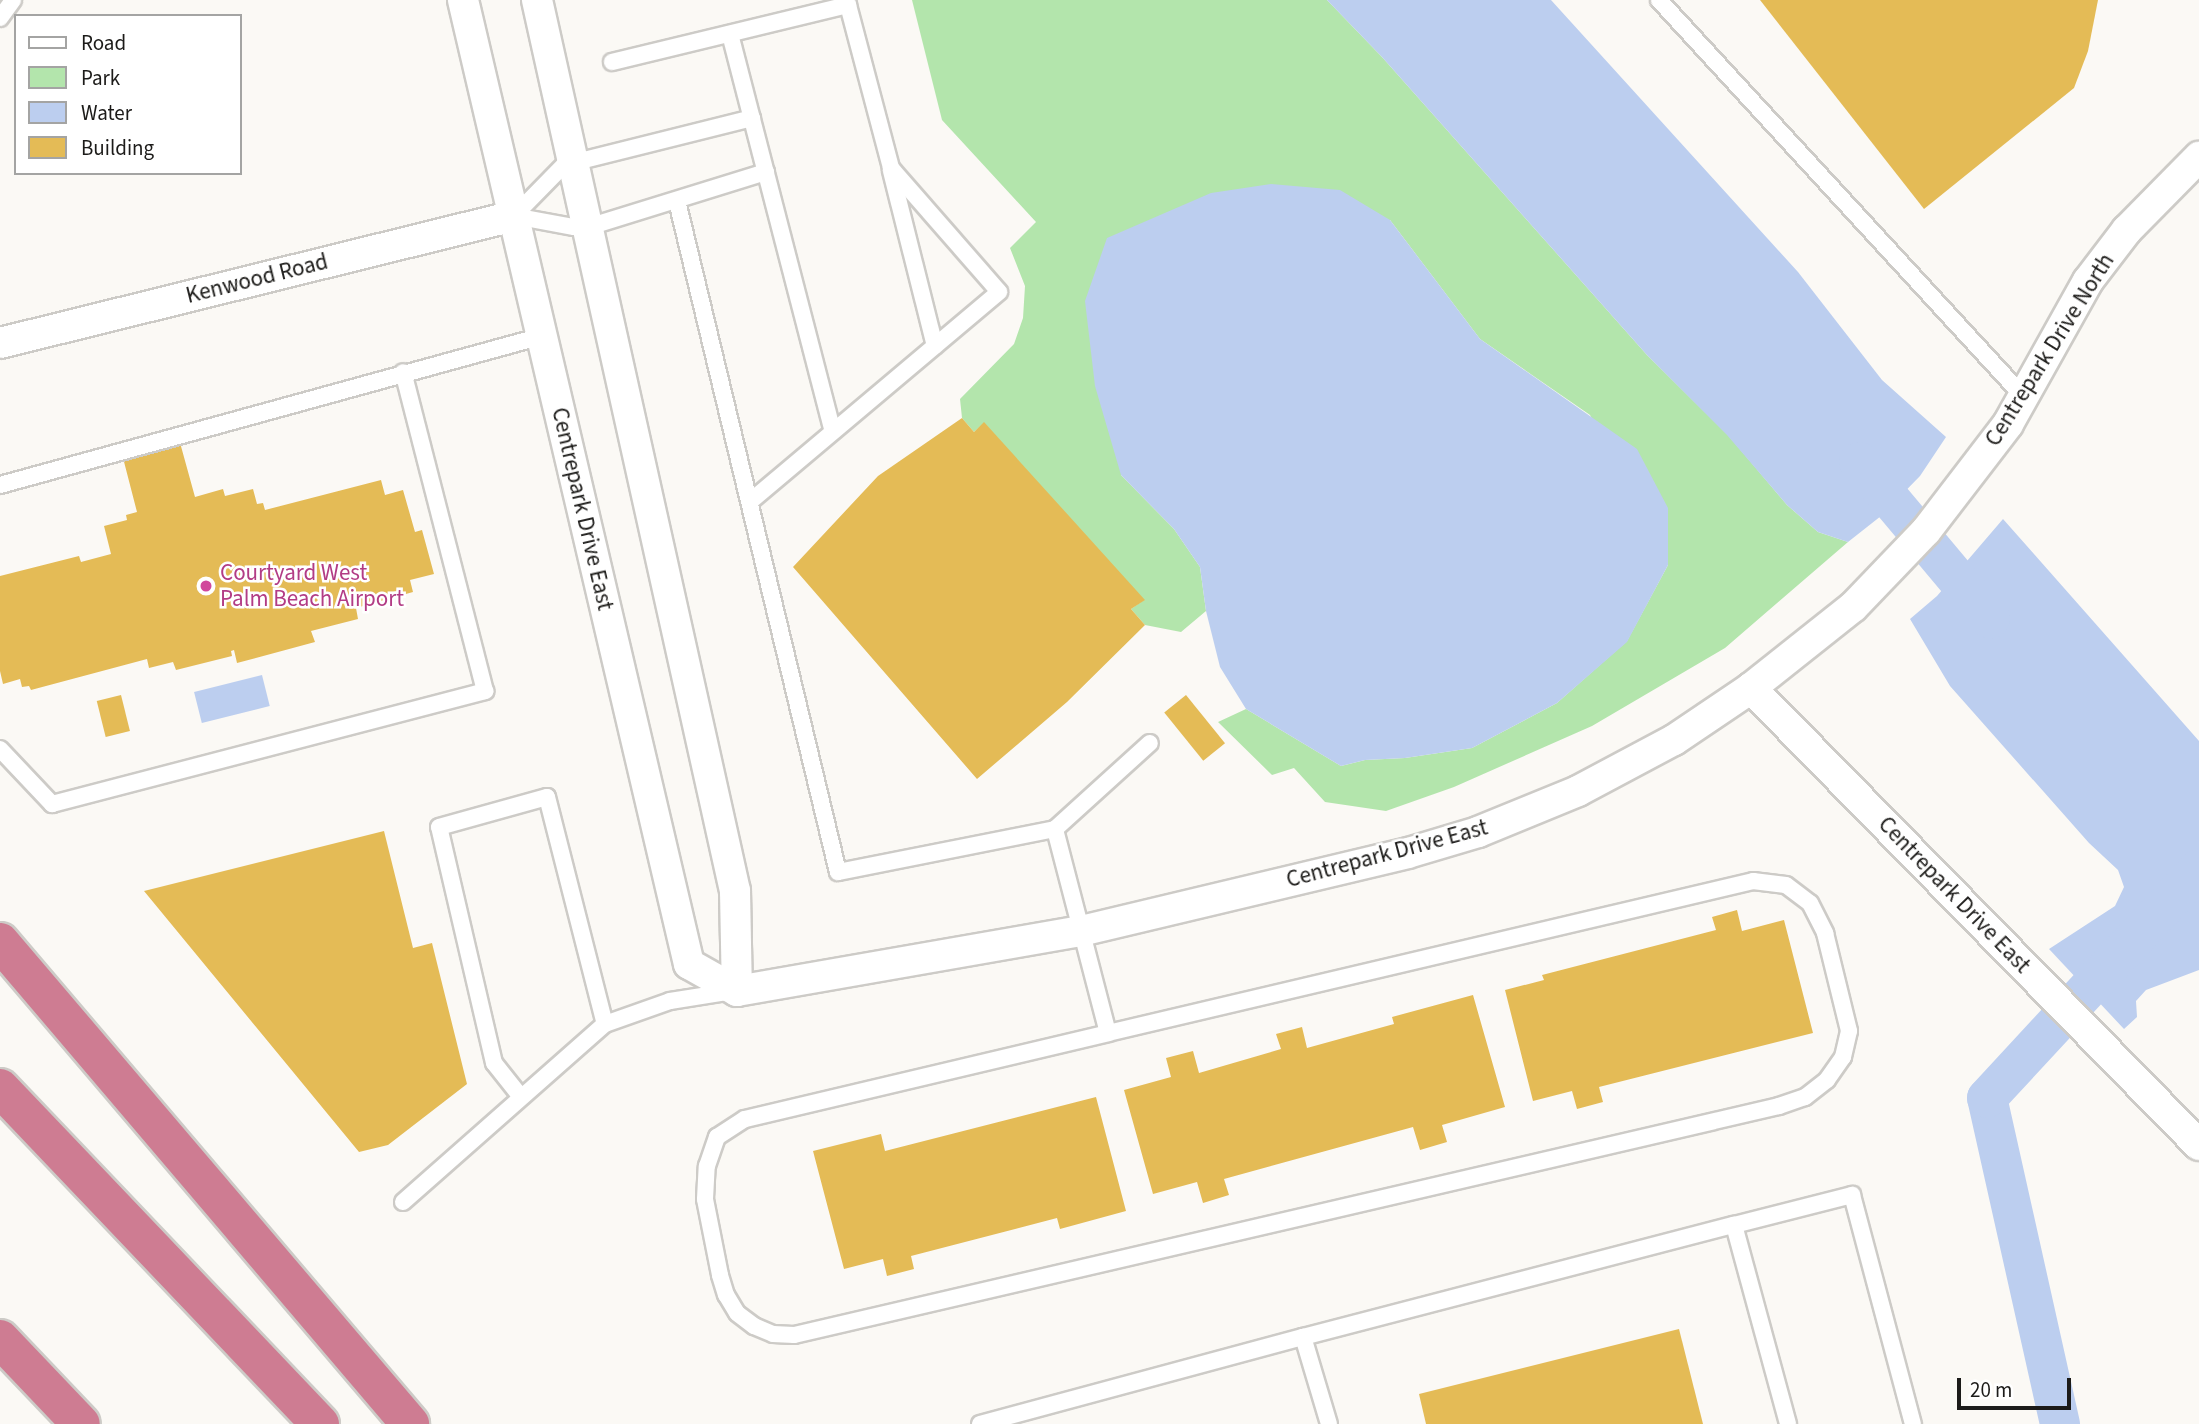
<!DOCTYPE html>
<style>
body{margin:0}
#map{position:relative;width:2199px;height:1424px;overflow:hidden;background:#fbf9f5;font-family:"Source Sans 3",sans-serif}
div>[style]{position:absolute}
.green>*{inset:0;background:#b3e5ac}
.water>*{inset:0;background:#bcceef;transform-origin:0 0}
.canal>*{height:40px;margin:-20px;padding:0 20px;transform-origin:20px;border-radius:20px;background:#bcceef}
.building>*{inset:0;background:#e4bb56;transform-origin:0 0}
.roads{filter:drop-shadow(2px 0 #cdcbc7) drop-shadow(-2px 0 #cdcbc7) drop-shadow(0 2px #cdcbc7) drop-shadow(0 -2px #cdcbc7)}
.service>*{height:16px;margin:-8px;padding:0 8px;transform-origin:8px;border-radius:8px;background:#fff}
.minor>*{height:30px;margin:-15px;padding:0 15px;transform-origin:15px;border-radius:15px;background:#fff}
.motorway>*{height:38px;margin:-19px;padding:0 19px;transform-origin:19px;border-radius:19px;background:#ce7c92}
.dots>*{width:19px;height:19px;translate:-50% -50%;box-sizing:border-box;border:4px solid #fff;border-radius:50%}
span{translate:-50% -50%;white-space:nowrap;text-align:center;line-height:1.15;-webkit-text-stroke:5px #fff;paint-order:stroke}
.street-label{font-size:23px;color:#1c1b19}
.hotel-label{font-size:23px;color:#b23c85}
.left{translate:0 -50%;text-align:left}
.legend{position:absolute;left:14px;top:14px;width:228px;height:161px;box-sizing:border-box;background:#fff;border:2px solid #a4a4a3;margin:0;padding:9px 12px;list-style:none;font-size:21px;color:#1c1b19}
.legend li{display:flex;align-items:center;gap:14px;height:35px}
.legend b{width:35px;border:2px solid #a4a4a3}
.scale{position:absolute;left:1957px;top:1378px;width:114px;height:32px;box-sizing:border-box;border:4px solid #1c1b19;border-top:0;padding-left:9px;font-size:21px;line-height:24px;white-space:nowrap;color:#1c1b19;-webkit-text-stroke:5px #fff;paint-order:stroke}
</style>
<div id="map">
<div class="green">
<i style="clip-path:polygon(912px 0,1327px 0,1382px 57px,1647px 355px,1728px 435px,1787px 505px,1818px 532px,1848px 542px,1725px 648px,1592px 726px,1454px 787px,1386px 811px,1325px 802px,1294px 768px,1272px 775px,1218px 722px,1246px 709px,1341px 766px,1365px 760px,1405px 758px,1472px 748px,1557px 703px,1627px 641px,1668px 565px,1590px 415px,1480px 339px,1390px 220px,1121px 475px,1174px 529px,1200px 567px,1206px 611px,1181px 632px,1145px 625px,1131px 609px,1144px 600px,984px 423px,974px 432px,962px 418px,960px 399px,1014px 344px,1023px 318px,1025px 286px,1010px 248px,1036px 222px,942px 120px)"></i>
</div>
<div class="water">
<i style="clip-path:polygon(1327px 0,1551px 0,1798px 272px,1882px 380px,1946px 437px,1920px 476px,1881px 516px,1848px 542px,1818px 532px,1787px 505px,1727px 435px,1647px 355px,1382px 57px)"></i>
<i style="clip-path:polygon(1271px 184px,1340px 190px,1390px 220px,1480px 339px,1637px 449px,1668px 508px,1668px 565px,1627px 642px,1557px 703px,1472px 748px,1405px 758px,1365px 760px,1341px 766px,1246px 709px,1220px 667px,1206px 611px,1200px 567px,1174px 529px,1121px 475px,1095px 386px,1085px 301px,1107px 238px,1211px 193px)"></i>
<i style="clip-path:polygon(2003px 519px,2199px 741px,2199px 970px,2146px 990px,2136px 1001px,2137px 1017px,2124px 1029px,2049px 949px,2115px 906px,2124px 887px,2118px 870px,2089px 843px,1950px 686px,1910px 619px,1937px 596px)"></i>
<i style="left:262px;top:675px;width:32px;height:70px;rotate:76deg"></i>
</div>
<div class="canal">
<i style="left:1859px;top:462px;width:204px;rotate:50deg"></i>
<i style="left:2060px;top:1424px;width:334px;rotate:-102.6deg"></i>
<i style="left:1987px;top:1098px;width:312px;rotate:-47.2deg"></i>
</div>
<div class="building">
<i style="clip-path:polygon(1760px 0,2098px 0,2088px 51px,2074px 88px,1924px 209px)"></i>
<i style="clip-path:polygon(962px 418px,974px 432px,984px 422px,1145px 600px,1131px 609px,1145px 625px,1067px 702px,977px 779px,793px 567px,878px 476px)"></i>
<i style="clip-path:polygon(179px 439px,195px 497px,223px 489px,225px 496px,253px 489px,257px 504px,263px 503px,265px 510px,381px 480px,385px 495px,403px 490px,415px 532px,422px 530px,434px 574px,410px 580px,413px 592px,356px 608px,358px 619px,311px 631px,315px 642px,237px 663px,234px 650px,231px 651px,232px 656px,176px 670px,173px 662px,149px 668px,147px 659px,31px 690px,29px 686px,22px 687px,20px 679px,3px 684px,0 671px,0 576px,79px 556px,81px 562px,111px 554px,104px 526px,127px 520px,126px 515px,137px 512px,122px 454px)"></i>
<i style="left:121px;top:695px;width:37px;height:25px;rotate:76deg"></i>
<i style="left:1186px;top:695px;width:62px;height:28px;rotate:51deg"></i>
<i style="clip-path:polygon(384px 831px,413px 948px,432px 943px,467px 1084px,388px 1145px,359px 1152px,144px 891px)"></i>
<i style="clip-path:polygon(1737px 910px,1742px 931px,1784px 920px,1813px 1033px,1599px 1087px,1603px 1102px,1577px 1109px,1572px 1091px,1533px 1101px,1505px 990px,1544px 980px,1542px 975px,1716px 930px,1712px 917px)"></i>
<i style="clip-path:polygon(1473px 995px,1505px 1107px,1442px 1125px,1447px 1142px,1420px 1150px,1413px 1127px,1224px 1179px,1229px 1195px,1203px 1203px,1197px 1182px,1153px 1194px,1124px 1090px,1171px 1077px,1166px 1058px,1193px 1051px,1199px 1073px,1281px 1049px,1276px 1034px,1302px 1027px,1307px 1048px,1394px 1024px,1392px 1017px)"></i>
<i style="clip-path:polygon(1096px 1097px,1126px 1211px,1060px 1229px,1057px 1218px,911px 1256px,914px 1269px,887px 1276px,883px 1259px,844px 1269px,813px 1151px,881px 1134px,885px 1151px)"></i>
<i style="clip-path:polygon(1679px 1329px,1703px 1424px,1426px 1424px,1419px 1394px)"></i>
</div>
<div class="roads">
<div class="service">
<i style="left:1659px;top:0;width:538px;rotate:47.41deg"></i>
<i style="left:0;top:18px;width:22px;rotate:-54deg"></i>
<i style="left:730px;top:34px;width:410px;rotate:75.5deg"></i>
<i style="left:612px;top:62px;width:243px;rotate:-13.6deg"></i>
<i style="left:848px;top:5px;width:169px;rotate:75.2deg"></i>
<i style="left:891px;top:168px;width:164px;rotate:48.9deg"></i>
<i style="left:999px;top:292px;width:324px;rotate:139.9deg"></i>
<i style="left:891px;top:171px;width:180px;rotate:75.9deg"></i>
<i style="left:677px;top:201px;width:690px;rotate:76.51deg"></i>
<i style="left:838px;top:872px;width:221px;rotate:-11.2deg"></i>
<i style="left:514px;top:216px;width:71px;rotate:-45.6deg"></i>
<i style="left:564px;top:165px;width:194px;rotate:-14deg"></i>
<i style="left:514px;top:216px;width:61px;rotate:10.4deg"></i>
<i style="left:574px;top:227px;width:24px;rotate:-7deg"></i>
<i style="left:598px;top:224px;width:176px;rotate:-17.2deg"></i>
<i style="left:0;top:485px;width:562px;rotate:-15.37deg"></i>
<i style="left:0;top:749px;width:76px;rotate:46.6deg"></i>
<i style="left:52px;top:804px;width:448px;rotate:-14.6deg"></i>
<i style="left:485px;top:691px;width:329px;rotate:-104.4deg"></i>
<i style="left:1108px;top:1033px;width:663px;rotate:-13.26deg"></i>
<i style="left:1753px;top:881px;width:33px;rotate:7deg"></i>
<i style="left:1786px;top:885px;width:30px;rotate:37deg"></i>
<i style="left:1810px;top:903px;width:34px;rotate:63deg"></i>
<i style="left:1825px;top:933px;width:101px;rotate:76.2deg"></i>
<i style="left:1849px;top:1031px;width:27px;rotate:103deg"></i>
<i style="left:1843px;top:1057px;width:28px;rotate:125deg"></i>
<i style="left:1827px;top:1080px;width:28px;rotate:142deg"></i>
<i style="left:1805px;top:1097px;width:28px;rotate:161deg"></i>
<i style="left:1779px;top:1106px;width:1011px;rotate:166.91deg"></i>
<i style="left:794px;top:1335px;width:21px;rotate:-177deg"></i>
<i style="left:773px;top:1334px;width:21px;rotate:-157deg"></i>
<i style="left:754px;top:1326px;width:21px;rotate:-143deg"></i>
<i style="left:737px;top:1313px;width:21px;rotate:-121deg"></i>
<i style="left:726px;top:1295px;width:21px;rotate:-107deg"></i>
<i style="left:720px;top:1275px;width:77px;rotate:-101.2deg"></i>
<i style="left:705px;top:1199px;width:33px;rotate:-87deg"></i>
<i style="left:707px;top:1166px;width:31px;rotate:-71deg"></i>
<i style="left:717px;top:1137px;width:33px;rotate:-33deg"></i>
<i style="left:745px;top:1119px;width:373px;rotate:-13.3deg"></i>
<i style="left:1108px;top:1033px;width:211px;rotate:-104.6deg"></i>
<i style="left:1055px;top:829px;width:128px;rotate:-42.2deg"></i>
<i style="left:521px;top:1097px;width:43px;rotate:-128.5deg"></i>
<i style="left:494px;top:1063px;width:242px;rotate:-103.1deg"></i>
<i style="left:439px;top:827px;width:112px;rotate:-15.5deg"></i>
<i style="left:547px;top:797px;width:234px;rotate:75.7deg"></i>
<i style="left:403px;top:1202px;width:269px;rotate:-41.4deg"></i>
<i style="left:605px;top:1024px;width:69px;rotate:-19.5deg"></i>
<i style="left:670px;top:1001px;width:65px;rotate:-8.9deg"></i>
<i style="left:1734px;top:1225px;width:122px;rotate:-14.3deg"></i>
<i style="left:1852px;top:1195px;width:237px;rotate:75.1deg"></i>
<i style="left:980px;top:1424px;width:335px;rotate:-15.1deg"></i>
<i style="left:1329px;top:1424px;width:91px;rotate:-106.6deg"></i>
<i style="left:1303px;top:1337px;width:445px;rotate:-14.6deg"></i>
<i style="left:1734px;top:1225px;width:206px;rotate:74.8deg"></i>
</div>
<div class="minor">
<i style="left:463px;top:0;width:990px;rotate:76.81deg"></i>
<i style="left:689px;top:964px;width:55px;rotate:29.4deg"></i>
<i style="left:737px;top:991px;width:349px;rotate:-9.9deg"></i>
<i style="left:1081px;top:931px;width:336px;rotate:-13.4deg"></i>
<i style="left:1408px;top:853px;width:73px;rotate:-16.7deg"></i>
<i style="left:1478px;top:832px;width:108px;rotate:-22.3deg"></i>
<i style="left:1578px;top:791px;width:109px;rotate:-28deg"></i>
<i style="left:1674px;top:740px;width:93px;rotate:-34deg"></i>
<i style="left:1751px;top:688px;width:130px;rotate:-38.5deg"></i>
<i style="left:1853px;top:607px;width:105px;rotate:-46.2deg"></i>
<i style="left:1926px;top:531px;width:135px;rotate:-52.5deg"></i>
<i style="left:2008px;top:424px;width:164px;rotate:-60.8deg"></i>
<i style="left:2088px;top:281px;width:64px;rotate:-52.6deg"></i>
<i style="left:2127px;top:230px;width:103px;rotate:-45.4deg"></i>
<i style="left:537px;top:0;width:913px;rotate:77.47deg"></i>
<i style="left:735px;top:891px;width:100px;rotate:88.9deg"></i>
<i style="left:0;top:343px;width:529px;rotate:-13.88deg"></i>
<i style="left:1751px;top:688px;width:640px;rotate:45.57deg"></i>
</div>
<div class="motorway">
<i style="left:0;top:942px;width:633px;rotate:49.61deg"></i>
<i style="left:0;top:1088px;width:464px;rotate:46.4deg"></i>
<i style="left:0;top:1339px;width:117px;rotate:46.4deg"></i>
</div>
</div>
<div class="dots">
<i style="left:206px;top:586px;background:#d1479c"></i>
</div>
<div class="street-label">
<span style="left:257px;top:279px;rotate:-14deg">Kenwood Road</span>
<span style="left:2050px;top:350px;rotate:-58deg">Centrepark Drive North</span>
<span style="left:582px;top:509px;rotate:77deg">Centrepark Drive East</span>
<span style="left:1387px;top:854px;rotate:-15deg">Centrepark Drive East</span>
<span style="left:1954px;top:895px;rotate:46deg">Centrepark Drive East</span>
</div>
<div class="hotel-label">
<span class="left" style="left:220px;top:586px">Courtyard West<br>Palm Beach Airport</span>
</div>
<ul class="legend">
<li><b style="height:9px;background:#fff"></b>Road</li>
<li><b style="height:19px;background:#b3e5ac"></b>Park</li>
<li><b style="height:19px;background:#bcceef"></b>Water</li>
<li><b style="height:19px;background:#e4bb56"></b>Building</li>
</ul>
<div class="scale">20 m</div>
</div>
